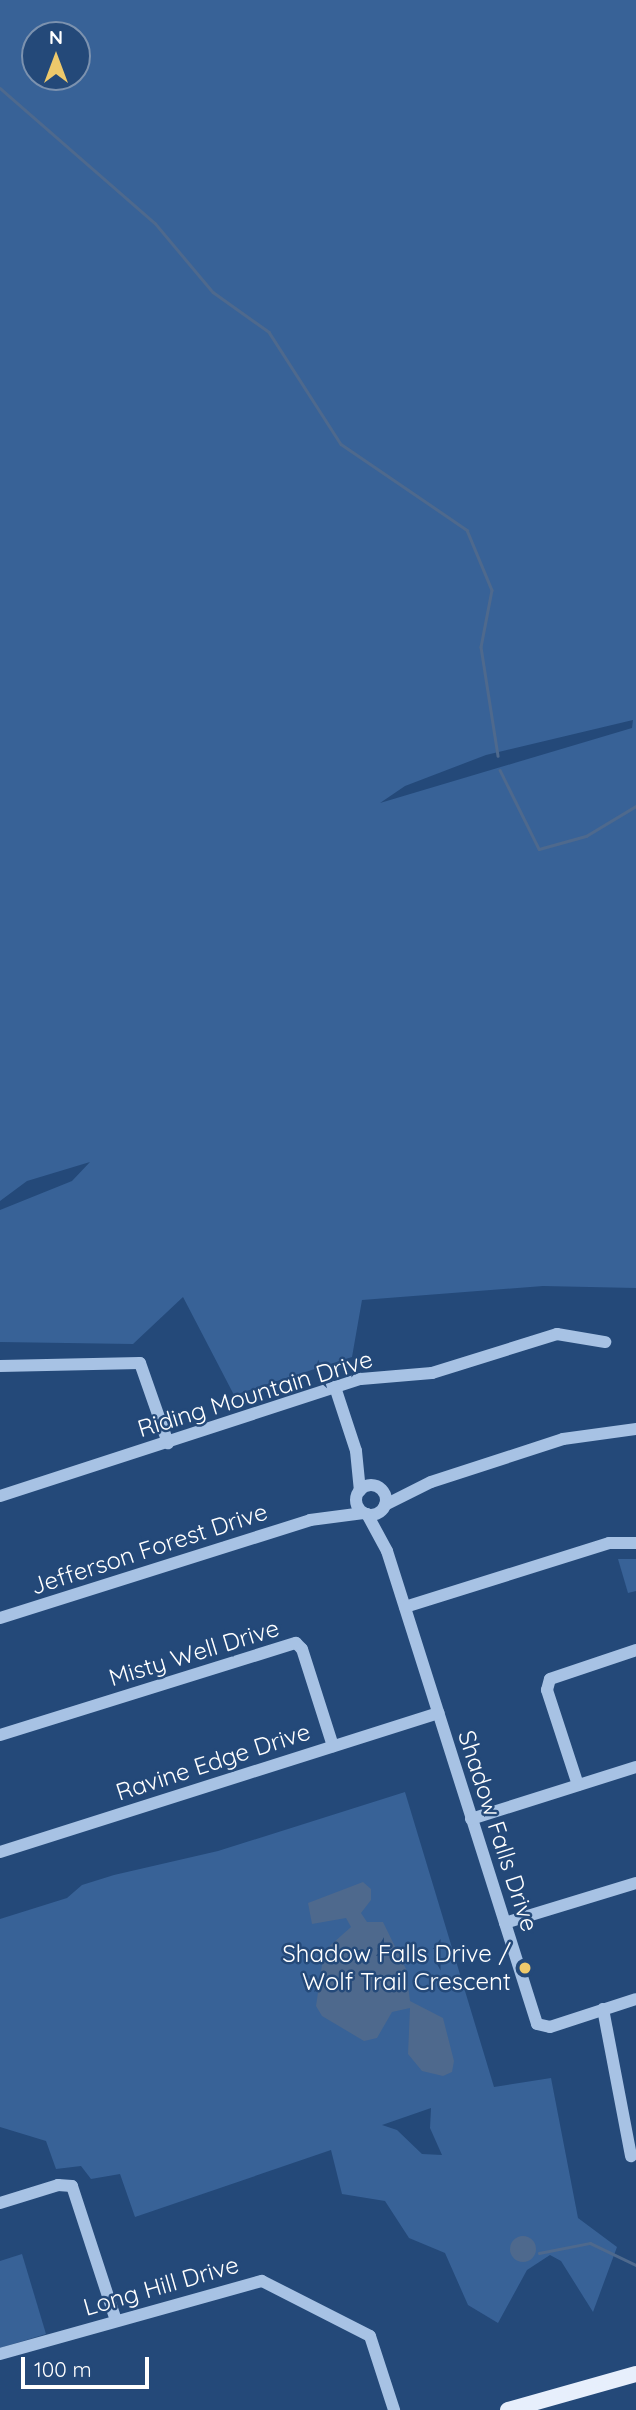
<!DOCTYPE html>
<style>
body{margin:0}
#map{position:relative;width:636px;height:2410px;overflow:hidden;background:#244979;font-family:Quicksand,sans-serif}
div>[style]{position:absolute}
.green>*{inset:0;background:#386297}
.water>*{inset:0;background:#4e698d}
.round{border-radius:50%}
.stream>*{height:2.5px;margin:-1.25px;padding:0 1.25px;transform-origin:1.25px;border-radius:1.25px;background:#4e698d}
.minor>*{height:12px;margin:-6px;padding:0 6px;transform-origin:6px;border-radius:6px;background:#a7c2e4}
.minor>.ring{margin:-6px;padding:0;box-sizing:content-box;background:none;border:12px solid #a7c2e4;border-radius:50%}
.major>*{height:16px;margin:-8px;padding:0 8px;transform-origin:8px;border-radius:8px;background:#e7effc}
.dots>*{width:19px;height:19px;translate:-50% -50%;box-sizing:border-box;border:4px solid #244979;border-radius:50%}
span{translate:-50% -50%;white-space:nowrap;text-align:center;line-height:1.15;-webkit-text-stroke:5px #244979;paint-order:stroke}
.street-label{font-size:24px;color:#fff}
.poi-label{font-size:24px;color:#fff}
.right{translate:-100% -50%;text-align:right}
.north{position:absolute;left:21px;top:21px;width:70px;height:70px;box-sizing:border-box;background:#244979;border:2px solid #7c92af;border-radius:50%;rotate:0deg;font-size:19px;font-weight:700;line-height:28px;text-align:center;color:#fff}
.north::after{content:'';display:block;margin:auto;width:24px;height:32px;background:#eec96b;clip-path:polygon(50% 0,100% 100%,50% 72%,0 100%)}
.scale{position:absolute;left:21px;top:2357px;width:128px;height:32px;box-sizing:border-box;border:4px solid #fff;border-top:0;padding-left:9px;font-size:21px;line-height:24px;white-space:nowrap;color:#fff;-webkit-text-stroke:5px #244979;paint-order:stroke}
</style>
<div id="map">
<div class="green">
<i style="clip-path:polygon(evenodd,0 0,636px 0,636px 1288px,543px 1286px,362px 1300px,352px 1357px,234px 1395px,183px 1297px,133px 1344px,0 1342px,0 1210px,72px 1181px,90px 1162px,27px 1181px,0 1201px,0 0,35px 35px,77px 35px,77px 77px,35px 77px,35px 35px,0 0,633px 720px,632px 728px,380px 803px,405px 786px,486px 755px,633px 720px)"></i>
<i style="clip-path:polygon(618px 1559px,636px 1559px,636px 1591px,628px 1593px)"></i>
<i style="clip-path:polygon(evenodd,405px 1792px,494px 2087px,551px 2078px,578px 2218px,617px 2247px,593px 2312px,561px 2261px,550px 2255px,527px 2270px,498px 2323px,468px 2305px,445px 2253px,409px 2238px,385px 2201px,342px 2194px,331px 2150px,135px 2217px,120px 2174px,91px 2179px,81px 2166px,56px 2169px,46px 2141px,0 2127px,0 1919px,67px 1898px,82px 1885px,114px 1875px,218px 1851px,405px 1792px,431px 2108px,430px 2128px,442px 2155px,422px 2154px,397px 2130px,382px 2125px,431px 2108px)"></i>
<i style="clip-path:polygon(22px 2254px,46px 2334px,0 2348px,0 2261px)"></i>
</div>
<div class="water">
<i style="clip-path:polygon(363px 1882px,371px 1889px,371px 1900px,361px 1913px,367px 1922px,383px 1922px,406px 1969px,410px 2001px,443px 2018px,454px 2061px,452px 2072px,443px 2076px,422px 2071px,408px 2054px,410px 2008px,392px 2012px,377px 2038px,364px 2041px,322px 2016px,316px 2006px,324px 1951px,351px 1927px,346px 1918px,312px 1924px,308px 1903px)"></i>
<i class="round" style="left:510px;top:2236px;width:26px;height:26px"></i>
</div>
<div class="stream">
<i style="left:0;top:88px;width:206px;rotate:41.1deg"></i>
<i style="left:155px;top:223px;width:90px;rotate:50deg"></i>
<i style="left:213px;top:292px;width:69px;rotate:35.5deg"></i>
<i style="left:269px;top:332px;width:133px;rotate:57.3deg"></i>
<i style="left:341px;top:444px;width:153px;rotate:34.3deg"></i>
<i style="left:467px;top:530px;width:65px;rotate:67.4deg"></i>
<i style="left:492px;top:590px;width:58px;rotate:100.9deg"></i>
<i style="left:481px;top:647px;width:110px;rotate:81.1deg"></i>
<i style="left:500px;top:770px;width:88px;rotate:63.7deg"></i>
<i style="left:539px;top:849px;width:49px;rotate:-15.5deg"></i>
<i style="left:586px;top:836px;width:58px;rotate:-31deg"></i>
<i style="left:539px;top:2253px;width:52px;rotate:-11.1deg"></i>
<i style="left:590px;top:2243px;width:51px;rotate:25.6deg"></i>
</div>
<div class="minor">
<i style="left:0;top:1366px;width:140px;rotate:-1.2deg"></i>
<i style="left:140px;top:1363px;width:85px;rotate:70.7deg"></i>
<i style="left:335px;top:1387px;width:67px;rotate:71.8deg"></i>
<i style="left:356px;top:1451px;width:40px;rotate:84.3deg"></i>
<i class="ring" style="left:356px;top:1485px;width:18px;height:18px"></i>
<i style="left:0;top:1496px;width:379px;rotate:-18deg"></i>
<i style="left:361px;top:1379px;width:71px;rotate:-4.8deg"></i>
<i style="left:432px;top:1373px;width:131px;rotate:-17.3deg"></i>
<i style="left:557px;top:1334px;width:49px;rotate:9.5deg"></i>
<i style="left:385px;top:1505px;width:51px;rotate:-26.6deg"></i>
<i style="left:431px;top:1482px;width:139px;rotate:-18deg"></i>
<i style="left:563px;top:1439px;width:74px;rotate:-7.8deg"></i>
<i style="left:367px;top:1514px;width:42px;rotate:61.6deg"></i>
<i style="left:387px;top:1551px;width:496px;rotate:72.4deg"></i>
<i style="left:537px;top:2024px;width:13px;rotate:13deg"></i>
<i style="left:550px;top:2027px;width:90px;rotate:-18deg"></i>
<i style="left:405px;top:1607px;width:214px;rotate:-17.4deg"></i>
<i style="left:609px;top:1543px;width:27px"></i>
<i style="left:0;top:1618px;width:325px;rotate:-17.5deg"></i>
<i style="left:310px;top:1520px;width:54px;rotate:-7.4deg"></i>
<i style="left:0;top:1735px;width:310px;rotate:-17.3deg"></i>
<i style="left:296px;top:1643px;width:8px;rotate:45deg"></i>
<i style="left:302px;top:1649px;width:102px;rotate:72.3deg"></i>
<i style="left:578px;top:1785px;width:100px;rotate:-108.1deg"></i>
<i style="left:547px;top:1690px;width:11px;rotate:-75deg"></i>
<i style="left:550px;top:1679px;width:91px;rotate:-18.6deg"></i>
<i style="left:471px;top:1819px;width:173px;rotate:-17.5deg"></i>
<i style="left:0;top:1852px;width:460px;rotate:-17.6deg"></i>
<i style="left:505px;top:1923px;width:137px;rotate:-17deg"></i>
<i style="left:603px;top:2009px;width:150px;rotate:79.2deg"></i>
<i style="left:0;top:2203px;width:61px;rotate:-17.2deg"></i>
<i style="left:58px;top:2185px;width:14px;rotate:4deg"></i>
<i style="left:72px;top:2186px;width:142px;rotate:71.9deg"></i>
<i style="left:0;top:2354px;width:272px;rotate:-15.6deg"></i>
<i style="left:262px;top:2281px;width:121px;rotate:27deg"></i>
<i style="left:370px;top:2336px;width:78px;rotate:72deg"></i>
</div>
<div class="major">
<i style="left:508px;top:2410px;width:133px;rotate:-15.7deg"></i>
</div>
<div class="dots">
<i style="left:525px;top:1968px;background:#eec96b"></i>
</div>
<div class="street-label">
<span style="left:255px;top:1394px;rotate:-17deg">Riding Mountain Drive</span>
<span style="left:149px;top:1549px;rotate:-18deg">Jefferson Forest Drive</span>
<span style="left:194px;top:1653px;rotate:-17deg">Misty Well Drive</span>
<span style="left:213px;top:1762px;rotate:-18deg">Ravine Edge Drive</span>
<span style="left:498px;top:1831px;rotate:72deg">Shadow Falls Drive</span>
<span style="left:161px;top:2286px;rotate:-16deg">Long Hill Drive</span>
</div>
<div class="poi-label">
<span class="right" style="left:511px;top:1968px">Shadow Falls Drive /<br>Wolf Trail Crescent</span>
</div>
<div class="north">N</div>
<div class="scale">100 m</div>
</div>
